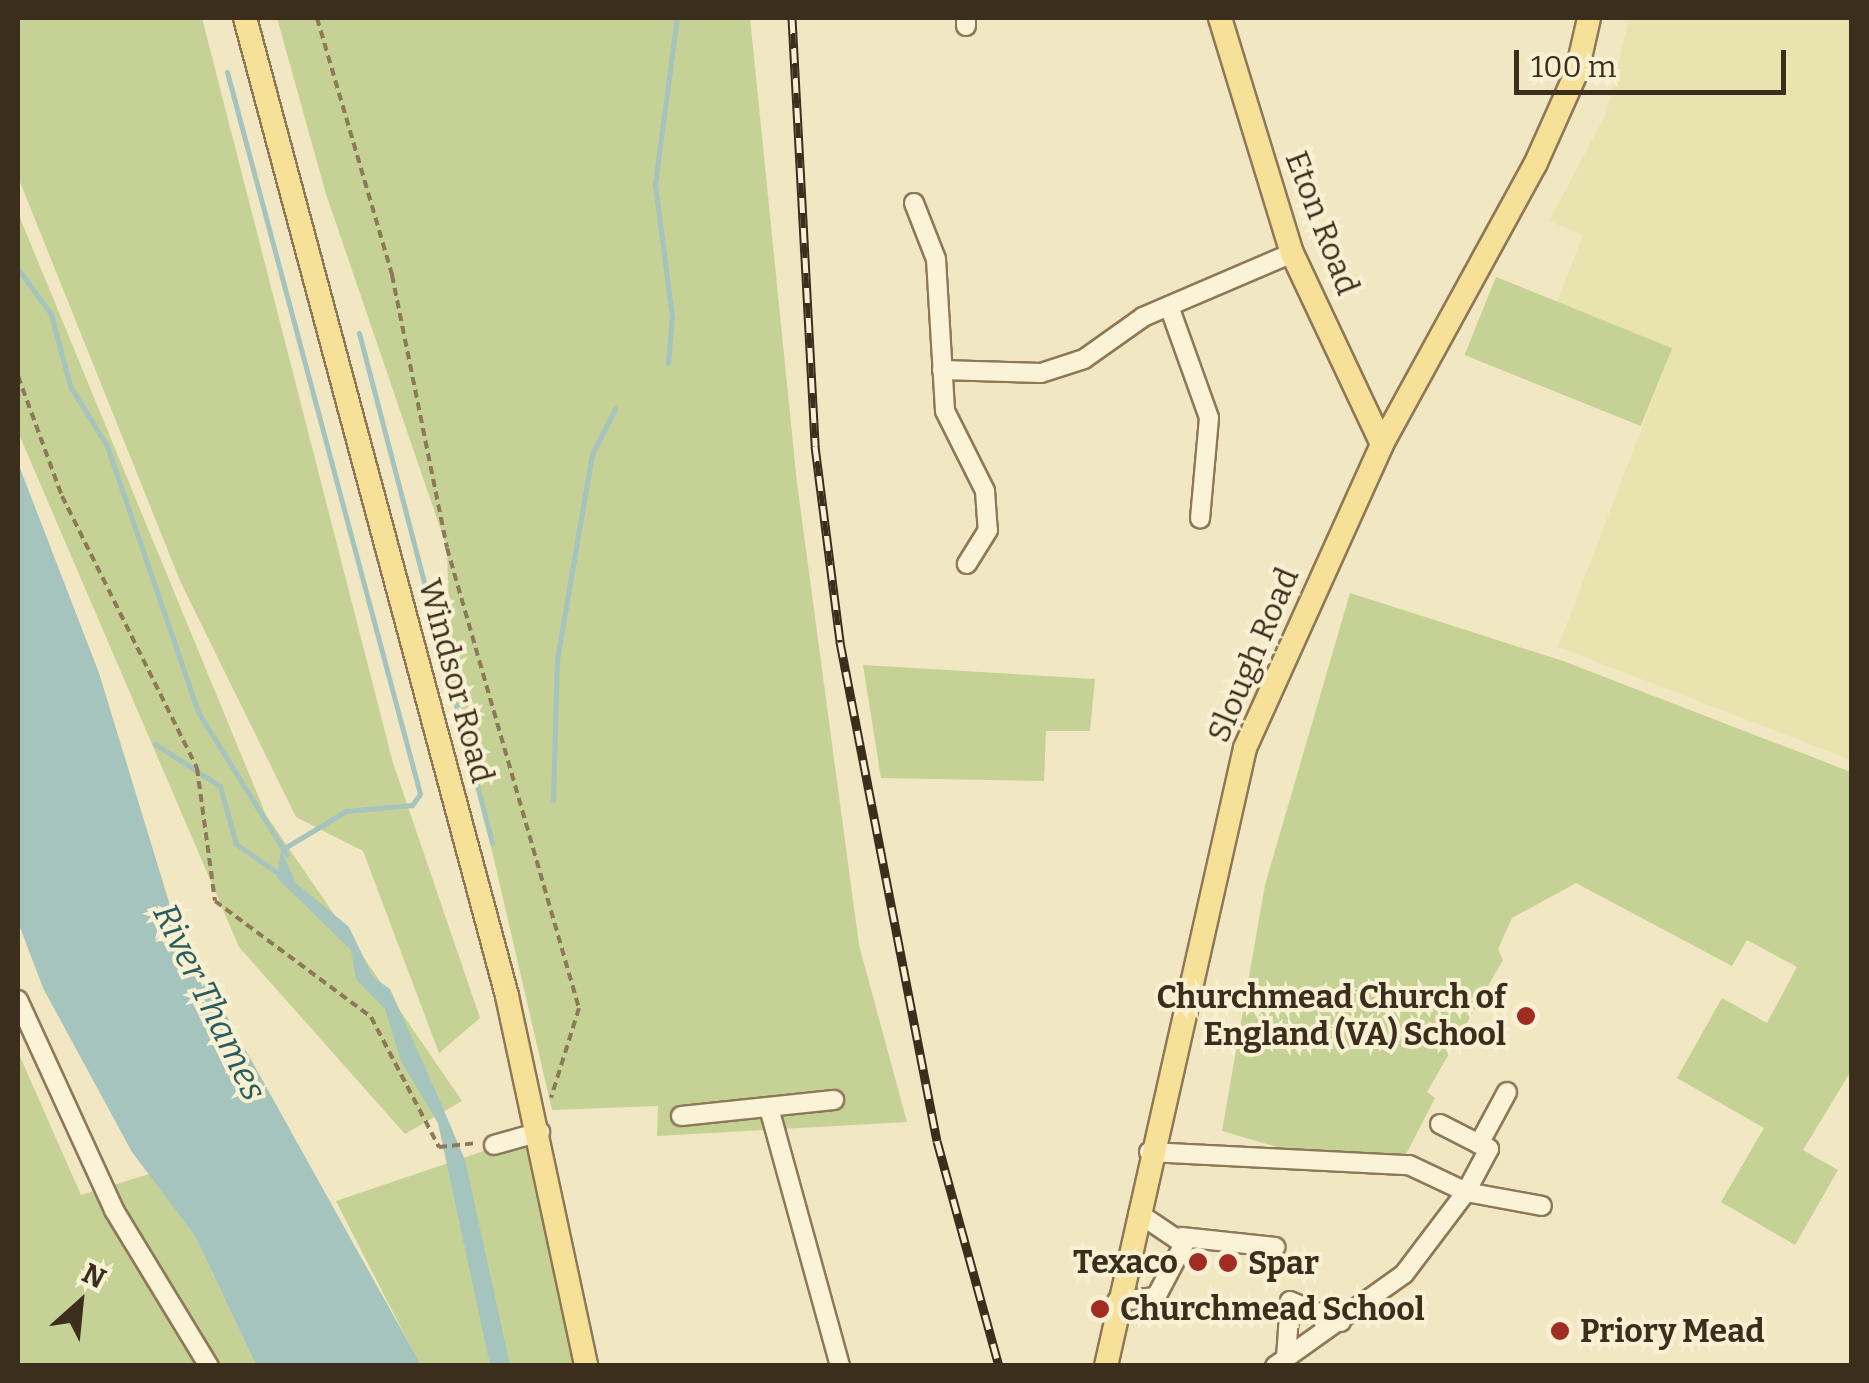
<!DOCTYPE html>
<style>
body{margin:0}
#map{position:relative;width:1869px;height:1383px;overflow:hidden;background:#f1e7c3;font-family:Bitter,serif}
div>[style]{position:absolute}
.farmland>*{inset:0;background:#e8e3af}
.green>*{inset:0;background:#c5d195;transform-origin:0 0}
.water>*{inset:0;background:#a5c4bd}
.stream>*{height:5px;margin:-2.5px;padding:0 2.5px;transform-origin:2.5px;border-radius:2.5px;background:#a5c4bd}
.path>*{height:4px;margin-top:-2px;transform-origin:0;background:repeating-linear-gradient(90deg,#8d7858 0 8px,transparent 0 13px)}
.roads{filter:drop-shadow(2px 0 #8d7858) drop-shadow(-2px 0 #8d7858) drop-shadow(0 2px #8d7858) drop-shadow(0 -2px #8d7858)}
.minor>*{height:18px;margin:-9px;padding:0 9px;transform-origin:9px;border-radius:9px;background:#fbf3d7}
.major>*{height:22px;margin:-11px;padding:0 11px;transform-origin:11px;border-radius:11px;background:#f7e198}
.rail>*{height:9px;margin-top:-4.5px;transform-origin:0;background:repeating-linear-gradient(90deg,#f8f0d3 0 15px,#3c2e1d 0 30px);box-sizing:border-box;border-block:2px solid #3c2e1d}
.dots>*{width:28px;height:28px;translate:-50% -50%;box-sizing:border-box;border:5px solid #f8f0d3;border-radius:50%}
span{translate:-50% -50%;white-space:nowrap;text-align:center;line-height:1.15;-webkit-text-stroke:8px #f8f0d3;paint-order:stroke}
.street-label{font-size:32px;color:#3c2e1d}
.poi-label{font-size:32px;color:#3c2e1d;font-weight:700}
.right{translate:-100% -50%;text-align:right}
.left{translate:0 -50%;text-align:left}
.water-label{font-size:35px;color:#2b5c5d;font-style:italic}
.frame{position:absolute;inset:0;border:20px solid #3c2e1d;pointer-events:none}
.north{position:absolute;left:30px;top:1253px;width:100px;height:100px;-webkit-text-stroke:8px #f8f0d3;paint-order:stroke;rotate:27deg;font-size:28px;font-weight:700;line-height:40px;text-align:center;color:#3c2e1d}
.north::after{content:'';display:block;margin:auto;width:35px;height:45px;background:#3c2e1d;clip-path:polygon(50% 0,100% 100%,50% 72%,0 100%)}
.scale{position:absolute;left:1514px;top:50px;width:272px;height:45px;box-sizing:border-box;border:5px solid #3c2e1d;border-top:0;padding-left:12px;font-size:30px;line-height:35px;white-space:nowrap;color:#3c2e1d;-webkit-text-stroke:8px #f8f0d3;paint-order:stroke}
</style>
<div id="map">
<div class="farmland">
<i style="clip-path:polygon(1629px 18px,1851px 18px,1851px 760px,1558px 647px,1672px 349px,1557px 302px,1583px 235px,1549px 221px,1607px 112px)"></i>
</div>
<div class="green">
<i style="clip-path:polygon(18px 18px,202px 18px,393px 763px,480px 1018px,439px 1053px,363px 851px,296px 817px,181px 583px,18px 177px)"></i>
<i style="clip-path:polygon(277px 18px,750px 18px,797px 483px,859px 945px,907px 1122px,657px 1136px,658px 1106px,552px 1110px,451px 674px,447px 548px,326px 194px)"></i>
<i style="clip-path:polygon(18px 213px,266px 815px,462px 1101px,405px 1134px,239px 947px,18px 432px)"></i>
<i style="left:1496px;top:277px;width:190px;height:84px;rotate:22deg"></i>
<i style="clip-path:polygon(1350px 593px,1563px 661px,1851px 772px,1851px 1071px,1803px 1150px,1838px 1170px,1795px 1245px,1721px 1202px,1764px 1128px,1677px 1078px,1722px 998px,1767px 1023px,1797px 967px,1747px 940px,1732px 966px,1576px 883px,1512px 918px,1498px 949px,1503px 960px,1427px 1092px,1435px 1098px,1404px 1158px,1298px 1153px,1222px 1131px,1265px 885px)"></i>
<i style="clip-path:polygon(863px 665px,1095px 679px,1090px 731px,1046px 731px,1044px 781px,881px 778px)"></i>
<i style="clip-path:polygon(18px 1052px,81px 1195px,149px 1174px,195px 1236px,256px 1365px,18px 1365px)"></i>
<i style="clip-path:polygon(540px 1132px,589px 1365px,420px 1365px,336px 1201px)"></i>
</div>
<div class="water">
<i style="clip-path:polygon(18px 463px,99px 673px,176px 925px,421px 1365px,256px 1365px,195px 1236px,132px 1152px,43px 988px,18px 922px)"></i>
<i style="clip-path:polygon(281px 850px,296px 883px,349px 927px,373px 977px,390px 989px,437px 1094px,465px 1160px,510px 1365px,490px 1365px,438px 1123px,401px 1061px,385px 1009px,356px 979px,351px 950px,277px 878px)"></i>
</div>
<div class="stream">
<i style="left:227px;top:72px;width:747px;rotate:75.03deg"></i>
<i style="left:420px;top:794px;width:14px;rotate:126deg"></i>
<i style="left:412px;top:805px;width:66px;rotate:174.8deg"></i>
<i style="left:346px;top:811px;width:70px;rotate:149deg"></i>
<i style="left:18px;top:269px;width:56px;rotate:53.7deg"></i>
<i style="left:51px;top:314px;width:74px;rotate:75.2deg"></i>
<i style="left:70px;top:386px;width:70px;rotate:58.3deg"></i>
<i style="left:107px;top:446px;width:281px;rotate:71.1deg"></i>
<i style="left:198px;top:712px;width:168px;rotate:58.1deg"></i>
<i style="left:359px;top:333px;width:527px;rotate:75.38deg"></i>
<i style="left:668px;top:363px;width:46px;rotate:-85deg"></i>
<i style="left:672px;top:317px;width:134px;rotate:-97.3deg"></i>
<i style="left:655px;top:184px;width:167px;rotate:-82.5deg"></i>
<i style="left:155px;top:744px;width:77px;rotate:32.9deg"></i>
<i style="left:220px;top:786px;width:60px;rotate:74.6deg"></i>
<i style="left:236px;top:844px;width:51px;rotate:34.6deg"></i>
<i style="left:553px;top:800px;width:141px;rotate:-88.4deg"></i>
<i style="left:557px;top:659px;width:208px;rotate:-80.3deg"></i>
<i style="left:592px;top:454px;width:51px;rotate:-62.9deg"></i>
</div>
<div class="path">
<i style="left:317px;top:18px;width:268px;rotate:73.7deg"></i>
<i style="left:392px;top:275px;width:278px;rotate:78.6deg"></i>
<i style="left:447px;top:548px;width:479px;rotate:74deg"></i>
<i style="left:579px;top:1008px;width:94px;rotate:107.3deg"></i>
<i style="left:18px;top:376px;width:128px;rotate:69.9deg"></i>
<i style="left:62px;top:496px;width:304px;rotate:63.6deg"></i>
<i style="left:197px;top:768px;width:134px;rotate:82.3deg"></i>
<i style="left:215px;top:901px;width:194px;rotate:36.6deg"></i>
<i style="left:371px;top:1017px;width:147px;rotate:62.4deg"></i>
<i style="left:439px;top:1147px;width:37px;rotate:-6deg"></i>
</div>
<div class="roads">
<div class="minor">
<i style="left:966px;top:26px;width:8px;rotate:-90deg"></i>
<i style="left:914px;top:203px;width:60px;rotate:68.6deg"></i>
<i style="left:936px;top:259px;width:152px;rotate:86.6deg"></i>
<i style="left:945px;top:411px;width:89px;rotate:63.4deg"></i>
<i style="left:985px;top:491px;width:39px;rotate:86deg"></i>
<i style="left:988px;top:530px;width:40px;rotate:122deg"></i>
<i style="left:1169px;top:306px;width:119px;rotate:70.3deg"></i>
<i style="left:1209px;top:418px;width:101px;rotate:95.1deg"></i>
<i style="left:942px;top:370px;width:99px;rotate:1.7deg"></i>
<i style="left:1041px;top:373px;width:45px;rotate:-18deg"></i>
<i style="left:1084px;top:359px;width:72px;rotate:-35.4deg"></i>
<i style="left:1143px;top:317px;width:162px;rotate:-23.2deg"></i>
<i style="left:18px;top:1000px;width:231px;rotate:65.4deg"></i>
<i style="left:114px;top:1210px;width:183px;rotate:58.7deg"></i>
<i style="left:769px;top:1108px;width:268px;rotate:74.6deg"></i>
<i style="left:681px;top:1116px;width:154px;rotate:-6deg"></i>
<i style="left:1479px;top:1144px;width:59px;rotate:-61.7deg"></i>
<i style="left:494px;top:1145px;width:48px;rotate:-15.8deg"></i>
<i style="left:1149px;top:1152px;width:260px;rotate:2.9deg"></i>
<i style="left:1409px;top:1165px;width:63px;rotate:25.3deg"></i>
<i style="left:1466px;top:1192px;width:49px;rotate:-61.9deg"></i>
<i style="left:1489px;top:1149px;width:55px;rotate:-153deg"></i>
<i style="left:1181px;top:1237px;width:95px;rotate:6.1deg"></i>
<i style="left:1117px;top:1301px;width:39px;rotate:-6deg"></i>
<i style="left:1156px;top:1297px;width:60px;rotate:-62.2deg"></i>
<i style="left:1184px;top:1244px;width:55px;rotate:-146deg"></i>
<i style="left:1286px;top:1358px;width:57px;rotate:-86deg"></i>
<i style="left:1290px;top:1301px;width:55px;rotate:22.4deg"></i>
<i style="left:1275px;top:1366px;width:158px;rotate:-35.5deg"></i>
<i style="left:1404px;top:1274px;width:103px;rotate:-52.9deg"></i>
<i style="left:1466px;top:1192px;width:77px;rotate:10.4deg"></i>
</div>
<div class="major">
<i style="left:245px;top:18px;width:1012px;rotate:75deg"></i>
<i style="left:507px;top:996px;width:378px;rotate:77.9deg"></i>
<i style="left:1220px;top:18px;width:246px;rotate:73deg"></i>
<i style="left:1292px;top:253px;width:211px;rotate:64.8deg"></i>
<i style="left:1106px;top:1366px;width:633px;rotate:-77.32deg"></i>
<i style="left:1245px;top:748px;width:333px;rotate:-65.7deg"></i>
<i style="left:1382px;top:444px;width:318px;rotate:-61.3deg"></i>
<i style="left:1535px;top:165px;width:103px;rotate:-65.9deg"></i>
<i style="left:1577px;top:71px;width:54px;rotate:-77.2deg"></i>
</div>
</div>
<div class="rail">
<i style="left:792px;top:18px;width:429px;rotate:86.9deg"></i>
<i style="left:815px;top:446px;width:198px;rotate:82.7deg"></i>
<i style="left:840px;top:642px;width:508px;rotate:79deg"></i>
<i style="left:937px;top:1141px;width:233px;rotate:74.6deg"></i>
</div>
<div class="dots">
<i style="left:1526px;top:1016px;background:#a12c23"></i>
<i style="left:1198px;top:1262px;background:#a12c23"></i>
<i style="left:1228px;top:1263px;background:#a12c23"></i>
<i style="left:1100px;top:1309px;background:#a12c23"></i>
<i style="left:1560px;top:1331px;background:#a12c23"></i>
</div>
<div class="street-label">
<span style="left:1322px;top:223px;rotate:69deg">Eton Road</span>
<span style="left:1253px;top:655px;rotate:-67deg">Slough Road</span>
<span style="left:456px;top:681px;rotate:75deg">Windsor Road</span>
</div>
<div class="poi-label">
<span class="right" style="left:1506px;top:1016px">Churchmead Church of<br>England (VA) School</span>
<span class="right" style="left:1178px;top:1262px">Texaco</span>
<span class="left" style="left:1248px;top:1263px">Spar</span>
<span class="left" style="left:1120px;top:1309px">Churchmead School</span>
<span class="left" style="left:1580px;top:1331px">Priory Mead</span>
</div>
<div class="water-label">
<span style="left:210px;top:1002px;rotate:64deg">River Thames</span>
</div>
<div class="frame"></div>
<div class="north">N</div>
<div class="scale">100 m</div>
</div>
